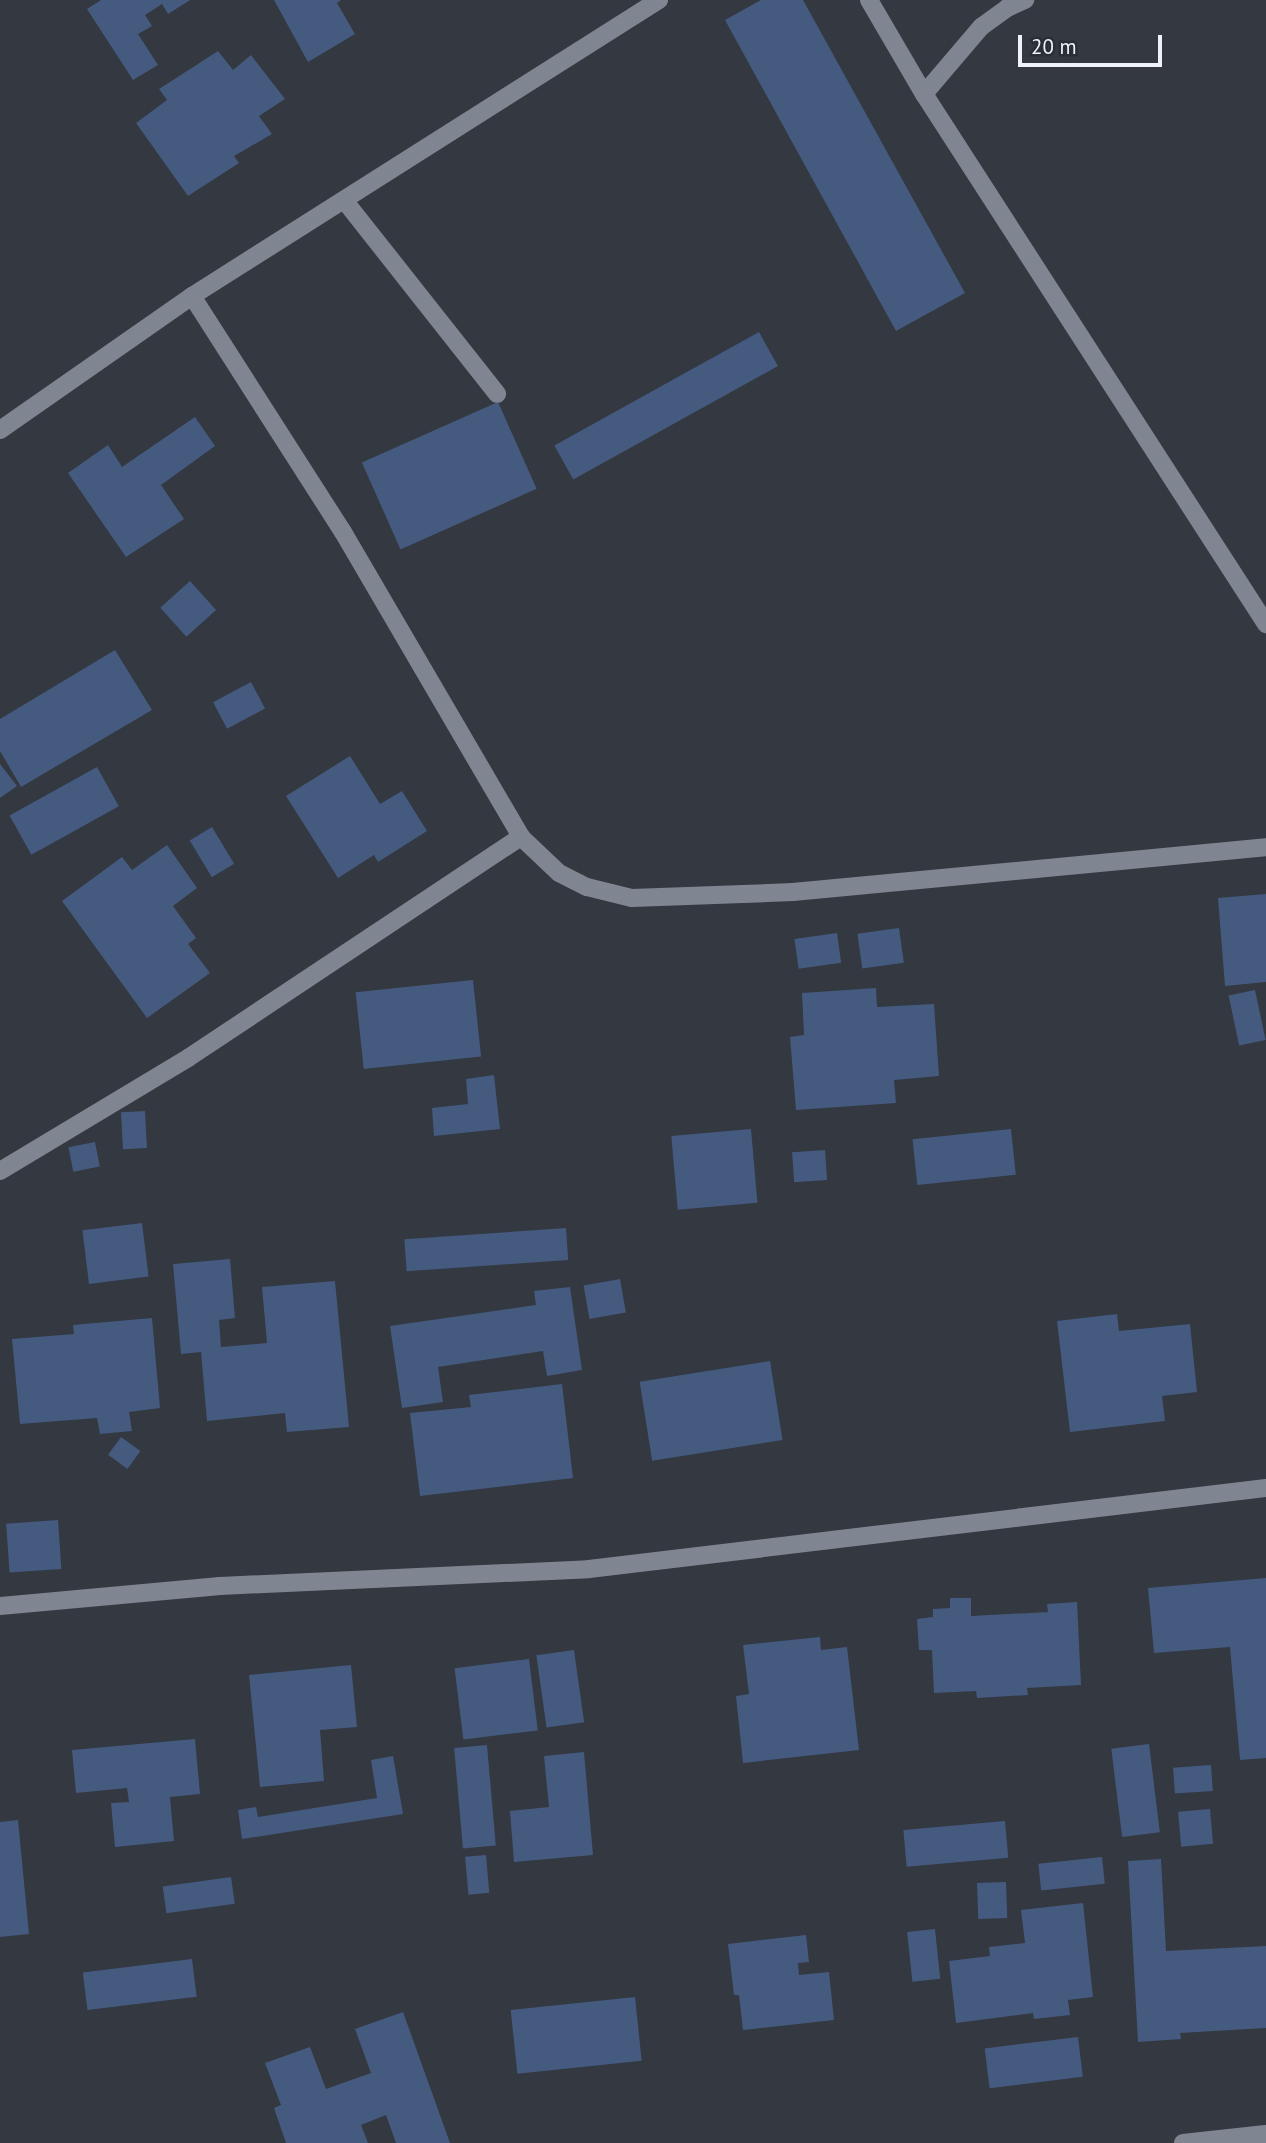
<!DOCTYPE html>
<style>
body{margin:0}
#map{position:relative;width:1266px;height:2143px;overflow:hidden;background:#333841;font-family:"PT Sans",sans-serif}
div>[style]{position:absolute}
.building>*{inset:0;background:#455a7f;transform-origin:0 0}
.minor>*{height:18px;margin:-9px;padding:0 9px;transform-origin:9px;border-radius:9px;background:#808691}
span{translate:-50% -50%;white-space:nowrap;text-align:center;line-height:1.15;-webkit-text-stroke:7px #292e37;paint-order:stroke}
.scale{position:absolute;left:1018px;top:35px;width:144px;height:32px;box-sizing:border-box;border:4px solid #eff3f9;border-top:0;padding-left:9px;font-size:21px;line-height:24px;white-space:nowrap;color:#eff3f9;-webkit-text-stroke:5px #292e37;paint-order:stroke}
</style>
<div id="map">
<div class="building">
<i style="clip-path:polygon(101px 0,190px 0,168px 14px,162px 4px,145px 15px,152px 26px,138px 34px,158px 65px,133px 80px,87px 9px)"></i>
<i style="clip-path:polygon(274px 0,341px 0,337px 3px,355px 34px,308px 62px)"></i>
<i style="clip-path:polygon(761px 0,803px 0,965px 293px,896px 331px,725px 20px)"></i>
<i style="clip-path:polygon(218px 51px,233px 70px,251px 55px,285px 99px,259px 116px,272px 134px,234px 156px,239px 163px,188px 196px,136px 123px,167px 100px,159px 89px)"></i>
<i style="left:759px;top:332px;width:39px;height:234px;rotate:61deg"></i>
<i style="left:498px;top:402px;width:95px;height:149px;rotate:66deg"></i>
<i style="clip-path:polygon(195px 417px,215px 446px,161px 485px,184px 519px,126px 557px,68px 473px,108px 445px,122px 467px)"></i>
<i style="left:190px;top:581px;width:39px;height:40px;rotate:48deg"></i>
<i style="clip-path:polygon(115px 650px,152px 710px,21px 787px,0 751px,0 719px)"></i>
<i style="left:251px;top:682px;width:30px;height:43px;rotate:62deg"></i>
<i style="clip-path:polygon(350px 756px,380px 804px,402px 791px,427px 831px,378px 862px,374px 855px,338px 878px,286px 796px)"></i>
<i style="clip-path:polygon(0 764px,17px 786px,0 798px)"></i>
<i style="left:97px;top:767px;width:45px;height:100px;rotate:61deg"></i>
<i style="left:212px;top:827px;width:43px;height:26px;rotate:59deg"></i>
<i style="clip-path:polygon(167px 845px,197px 888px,173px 906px,196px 938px,188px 944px,210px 973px,147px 1018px,62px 901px,122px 857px,132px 870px)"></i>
<i style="clip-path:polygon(1266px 894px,1266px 982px,1225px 986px,1218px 898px)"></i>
<i style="left:899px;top:928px;width:35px;height:42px;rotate:82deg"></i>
<i style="left:837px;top:933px;width:30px;height:43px;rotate:82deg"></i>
<i style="left:473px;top:980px;width:77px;height:118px;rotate:84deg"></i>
<i style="clip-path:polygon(876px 988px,877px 1007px,934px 1004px,939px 1076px,894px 1080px,896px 1103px,796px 1110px,790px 1037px,804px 1035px,802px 993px)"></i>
<i style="left:1255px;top:990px;width:51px;height:27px;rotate:78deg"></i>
<i style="clip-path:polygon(494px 1075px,500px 1129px,434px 1136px,432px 1108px,468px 1104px,466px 1079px)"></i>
<i style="left:145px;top:1111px;width:37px;height:24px;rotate:87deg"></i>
<i style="left:751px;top:1129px;width:74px;height:80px;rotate:85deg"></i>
<i style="left:1011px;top:1129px;width:46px;height:99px;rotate:84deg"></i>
<i style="left:95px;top:1142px;width:25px;height:27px;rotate:79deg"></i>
<i style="left:825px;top:1150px;width:30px;height:33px;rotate:86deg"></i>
<i style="left:142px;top:1223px;width:54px;height:60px;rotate:83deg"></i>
<i style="left:566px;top:1228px;width:32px;height:162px;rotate:86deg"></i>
<i style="clip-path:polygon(230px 1259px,235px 1318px,219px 1320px,221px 1347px,267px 1343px,262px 1287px,335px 1281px,349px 1427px,287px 1432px,285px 1413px,207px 1421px,201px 1352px,181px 1354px,173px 1264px)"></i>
<i style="left:620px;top:1279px;width:34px;height:37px;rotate:80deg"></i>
<i style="clip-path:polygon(570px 1287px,582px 1370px,547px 1376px,543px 1351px,438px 1367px,443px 1402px,402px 1408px,390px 1326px,536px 1305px,534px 1291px)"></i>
<i style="clip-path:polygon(1117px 1314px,1119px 1331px,1190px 1324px,1197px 1392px,1162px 1396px,1165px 1421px,1070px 1432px,1057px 1321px)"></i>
<i style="clip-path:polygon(152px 1318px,160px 1408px,129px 1412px,132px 1431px,100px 1434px,97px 1418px,20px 1424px,12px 1339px,74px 1334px,73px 1325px)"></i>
<i style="left:770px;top:1361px;width:80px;height:132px;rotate:81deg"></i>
<i style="clip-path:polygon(562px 1384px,573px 1478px,420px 1496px,410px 1413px,471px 1407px,469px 1395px)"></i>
<i style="left:121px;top:1437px;width:24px;height:22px;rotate:36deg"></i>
<i style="left:58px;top:1520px;width:49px;height:52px;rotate:86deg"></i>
<i style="clip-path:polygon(1266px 1578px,1266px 1758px,1240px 1760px,1230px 1647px,1154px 1653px,1148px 1588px)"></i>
<i style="clip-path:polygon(950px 1598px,971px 1598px,971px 1616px,1048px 1612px,1047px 1604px,1077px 1602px,1081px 1685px,1027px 1688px,1028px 1695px,977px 1698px,976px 1691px,934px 1693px,932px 1650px,919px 1650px,917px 1619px,933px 1617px,933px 1609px,950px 1608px)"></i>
<i style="clip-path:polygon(820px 1637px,821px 1650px,847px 1647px,859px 1750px,743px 1763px,736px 1696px,749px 1694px,743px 1645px)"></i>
<i style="left:574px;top:1650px;width:73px;height:38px;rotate:82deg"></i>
<i style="left:529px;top:1659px;width:72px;height:75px;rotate:83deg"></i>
<i style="clip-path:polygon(351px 1665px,357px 1727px,320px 1730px,324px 1781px,260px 1787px,249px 1675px)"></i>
<i style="clip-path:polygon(195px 1739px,200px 1794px,170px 1797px,174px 1841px,115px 1847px,111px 1803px,129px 1802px,127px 1788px,76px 1793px,72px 1750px)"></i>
<i style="left:1149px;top:1744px;width:89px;height:38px;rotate:83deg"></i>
<i style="left:487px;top:1745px;width:101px;height:33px;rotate:85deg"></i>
<i style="clip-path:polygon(584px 1752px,593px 1855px,514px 1862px,510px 1811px,549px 1807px,544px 1756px)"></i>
<i style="clip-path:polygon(393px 1756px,403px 1814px,242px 1839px,238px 1810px,256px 1807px,258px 1817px,377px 1798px,371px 1760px)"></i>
<i style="left:1211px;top:1765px;width:26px;height:38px;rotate:86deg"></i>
<i style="left:1210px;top:1809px;width:35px;height:32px;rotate:85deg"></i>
<i style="clip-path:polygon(18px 1820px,29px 1934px,0 1937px,0 1822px)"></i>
<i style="left:1005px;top:1821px;width:37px;height:102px;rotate:85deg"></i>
<i style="left:486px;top:1855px;width:38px;height:21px;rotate:85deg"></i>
<i style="left:1102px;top:1857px;width:27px;height:64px;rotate:84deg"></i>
<i style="clip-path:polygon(1161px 1859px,1166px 1951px,1266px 1946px,1266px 2028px,1180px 2033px,1181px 2039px,1138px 2042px,1128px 1861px)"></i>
<i style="left:231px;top:1877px;width:27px;height:69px;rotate:82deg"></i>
<i style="left:1006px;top:1882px;width:36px;height:29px;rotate:88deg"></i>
<i style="clip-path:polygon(1083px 1903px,1093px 1997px,1068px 2000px,1070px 2015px,1034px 2019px,1033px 2013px,956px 2023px,949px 1961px,990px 1956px,989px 1947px,1025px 1943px,1021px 1910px)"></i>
<i style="left:935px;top:1929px;width:50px;height:28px;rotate:84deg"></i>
<i style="clip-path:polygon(806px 1935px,809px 1962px,798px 1963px,799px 1975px,829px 1972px,834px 2020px,743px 2030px,739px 1995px,734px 1995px,728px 1944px)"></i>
<i style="left:192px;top:1959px;width:38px;height:110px;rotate:83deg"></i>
<i style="left:635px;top:1997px;width:64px;height:125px;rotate:84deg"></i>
<i style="clip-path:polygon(403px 2012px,450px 2143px,396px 2143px,386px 2115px,361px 2125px,368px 2143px,286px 2143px,274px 2108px,281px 2105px,265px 2063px,310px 2047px,326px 2089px,371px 2073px,355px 2029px)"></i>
<i style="left:1078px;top:2037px;width:40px;height:94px;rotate:83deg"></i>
</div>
<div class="minor">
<i style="left:869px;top:0;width:109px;rotate:59.7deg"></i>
<i style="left:924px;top:94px;width:631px;rotate:57.17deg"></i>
<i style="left:924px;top:94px;width:88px;rotate:-49.6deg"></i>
<i style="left:981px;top:27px;width:32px;rotate:-36deg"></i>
<i style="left:1007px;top:8px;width:20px;rotate:-24deg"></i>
<i style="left:344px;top:200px;width:247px;rotate:51.7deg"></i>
<i style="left:192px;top:296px;width:280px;rotate:57.4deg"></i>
<i style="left:343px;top:532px;width:353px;rotate:59.7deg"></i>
<i style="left:521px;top:837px;width:52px;rotate:43.5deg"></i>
<i style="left:559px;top:873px;width:31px;rotate:27deg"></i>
<i style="left:587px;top:887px;width:46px;rotate:13.7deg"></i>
<i style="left:632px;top:898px;width:161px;rotate:-2.1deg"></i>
<i style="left:793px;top:892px;width:475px;rotate:-5.4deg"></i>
<i style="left:0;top:430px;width:234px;rotate:-34.9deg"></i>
<i style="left:192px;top:296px;width:553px;rotate:-32.37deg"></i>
<i style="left:0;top:1171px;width:219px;rotate:-31deg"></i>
<i style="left:188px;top:1058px;width:400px;rotate:-33.6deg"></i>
<i style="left:0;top:1606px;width:221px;rotate:-5.2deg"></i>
<i style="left:220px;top:1586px;width:369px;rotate:-2.6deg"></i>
<i style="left:589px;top:1569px;width:682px;rotate:-6.82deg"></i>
<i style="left:1183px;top:2143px;width:83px;rotate:-6.2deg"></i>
</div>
<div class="scale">20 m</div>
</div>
